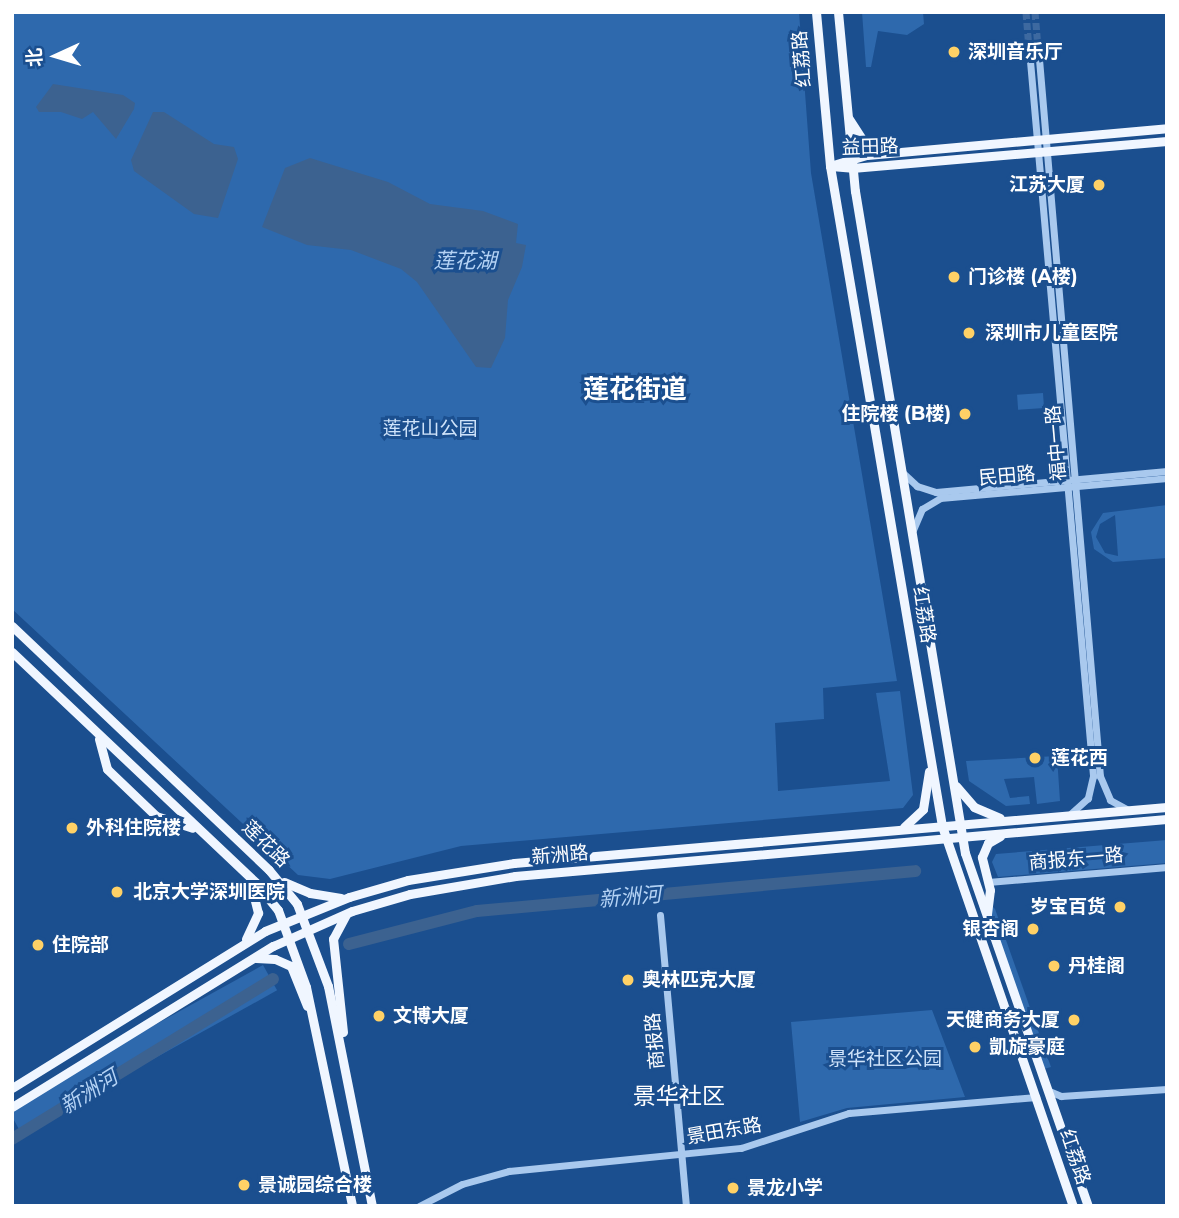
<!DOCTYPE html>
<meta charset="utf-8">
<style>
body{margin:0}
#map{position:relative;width:1179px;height:1218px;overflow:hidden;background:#1b4f8f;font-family:Montserrat,"Noto Sans SC",sans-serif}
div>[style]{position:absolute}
.green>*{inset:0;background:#2e69ad;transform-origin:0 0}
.water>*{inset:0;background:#3c6290}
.river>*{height:12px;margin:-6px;padding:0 6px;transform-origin:6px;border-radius:6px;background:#3c6290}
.tertiary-tunnel>*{height:7px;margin-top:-3.5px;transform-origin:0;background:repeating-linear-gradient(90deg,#3d69a0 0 7px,transparent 0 10.5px)}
.tertiary>*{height:7px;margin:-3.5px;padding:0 3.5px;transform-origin:3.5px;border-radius:3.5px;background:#a9c9ee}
.primary>*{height:9px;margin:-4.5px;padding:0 4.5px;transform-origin:4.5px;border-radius:4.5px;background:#f0f6ff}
.dots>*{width:19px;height:19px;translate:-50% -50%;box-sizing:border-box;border:4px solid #1b4f8f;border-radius:50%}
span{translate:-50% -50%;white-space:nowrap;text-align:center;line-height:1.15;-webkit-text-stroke:6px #1b4f8f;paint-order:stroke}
.poi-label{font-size:19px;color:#fff;font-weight:700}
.left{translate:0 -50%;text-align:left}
.right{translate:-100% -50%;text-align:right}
.street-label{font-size:19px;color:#fff}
.park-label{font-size:19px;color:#cfe3fa}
.water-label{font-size:21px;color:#b5d3f5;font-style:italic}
.quarter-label{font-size:23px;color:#fff}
.district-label{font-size:26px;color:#fff;font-weight:700}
.frame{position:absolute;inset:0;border:14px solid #fff;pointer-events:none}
.north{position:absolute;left:21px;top:21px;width:70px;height:70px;-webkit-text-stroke:5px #1b4f8f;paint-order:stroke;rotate:266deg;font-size:19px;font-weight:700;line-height:28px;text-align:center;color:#fff}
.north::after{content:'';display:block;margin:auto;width:24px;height:32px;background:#fff;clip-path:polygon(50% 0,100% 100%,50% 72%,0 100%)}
</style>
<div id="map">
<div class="green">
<i style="clip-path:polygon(12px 12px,799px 12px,811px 173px,897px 681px,823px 688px,824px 719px,775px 723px,778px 791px,890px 781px,876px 693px,900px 691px,913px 795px,903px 808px,461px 846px,330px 879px,298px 875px,12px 609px)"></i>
<i style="clip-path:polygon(862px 12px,923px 12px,924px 24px,907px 35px,878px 31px,871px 67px,866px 67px)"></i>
<i style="left:1043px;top:393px;width:15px;height:26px;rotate:86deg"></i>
<i style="clip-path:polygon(evenodd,1167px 505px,1167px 558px,1113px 562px,1094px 549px,1091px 532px,1103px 513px,1167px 505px,1115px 515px,1118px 556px,1105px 553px,1096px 537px,1100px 524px,1115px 515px)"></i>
<i style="clip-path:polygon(1057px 756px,1060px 801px,1037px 804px,1034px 777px,1004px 779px,1010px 798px,1029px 796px,1030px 804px,1006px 806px,969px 781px,966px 761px)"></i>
<i style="clip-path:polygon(1167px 840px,1167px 863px,998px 877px,992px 862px,996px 854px)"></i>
<i style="clip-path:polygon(992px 906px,995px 909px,1051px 1067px,1044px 1069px,991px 915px)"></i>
<i style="left:263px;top:965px;width:29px;height:293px;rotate:61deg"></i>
<i style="clip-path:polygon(932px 1010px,965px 1097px,847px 1108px,800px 1122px,791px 1022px)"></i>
</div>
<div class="water">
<i style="clip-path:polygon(53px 84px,123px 95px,135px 103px,134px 109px,116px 139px,93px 112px,82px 119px,61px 112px,39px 112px,36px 107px)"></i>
<i style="clip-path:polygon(153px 112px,164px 112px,214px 144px,234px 147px,238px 159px,218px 218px,194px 214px,134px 171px,131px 160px)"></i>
<i style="clip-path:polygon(310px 158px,388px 182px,430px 204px,483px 211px,518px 224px,516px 243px,526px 245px,522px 267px,508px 300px,505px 338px,491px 368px,476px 367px,417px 282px,401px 269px,351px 250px,307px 245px,262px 227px,285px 168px)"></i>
</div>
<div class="river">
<i style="left:349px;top:944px;width:132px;rotate:-14.5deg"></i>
<i style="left:477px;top:911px;width:440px;rotate:-5.2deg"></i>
<i style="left:12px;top:1139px;width:306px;rotate:-31.5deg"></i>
</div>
<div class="tertiary-tunnel">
<i style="left:1026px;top:12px;width:49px;rotate:85.3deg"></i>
<i style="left:1035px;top:12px;width:47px;rotate:85.1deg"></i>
</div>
<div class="tertiary">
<i style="left:1039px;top:59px;width:720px;rotate:85.14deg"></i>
<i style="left:1100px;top:776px;width:26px;rotate:67deg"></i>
<i style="left:1110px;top:800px;width:21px;rotate:29deg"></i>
<i style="left:1030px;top:61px;width:718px;rotate:84.96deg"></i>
<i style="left:1093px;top:776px;width:23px;rotate:103deg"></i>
<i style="left:1088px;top:798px;width:25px;rotate:138deg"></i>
<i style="left:902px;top:472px;width:21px;rotate:43deg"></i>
<i style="left:917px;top:486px;width:20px;rotate:18deg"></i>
<i style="left:936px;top:492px;width:232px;rotate:-5.2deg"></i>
<i style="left:913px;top:530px;width:23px;rotate:-67deg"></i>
<i style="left:922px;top:509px;width:21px;rotate:-31deg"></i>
<i style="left:940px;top:498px;width:228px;rotate:-5deg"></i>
<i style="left:988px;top:882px;width:180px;rotate:-4.8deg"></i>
<i style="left:660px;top:915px;width:292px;rotate:84.9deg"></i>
<i style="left:1049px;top:1091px;width:13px;rotate:23deg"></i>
<i style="left:1061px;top:1096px;width:106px;rotate:-3.8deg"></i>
<i style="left:419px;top:1206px;width:48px;rotate:-27.1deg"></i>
<i style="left:462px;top:1184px;width:49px;rotate:-15.5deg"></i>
<i style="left:509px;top:1171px;width:233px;rotate:-5.7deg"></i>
<i style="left:741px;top:1148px;width:114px;rotate:-18deg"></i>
<i style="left:849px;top:1113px;width:188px;rotate:-4.9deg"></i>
</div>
<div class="primary">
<i style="left:816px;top:12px;width:155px;rotate:84.8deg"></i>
<i style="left:830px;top:166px;width:669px;rotate:80.37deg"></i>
<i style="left:942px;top:826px;width:402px;rotate:71deg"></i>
<i style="left:838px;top:12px;width:180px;rotate:84.6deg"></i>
<i style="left:855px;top:191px;width:671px;rotate:80.57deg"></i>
<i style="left:965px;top:853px;width:374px;rotate:70.8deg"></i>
<i style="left:849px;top:119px;width:27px;rotate:57deg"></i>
<i style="left:864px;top:142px;width:22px;rotate:24deg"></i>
<i style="left:830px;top:166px;width:39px;rotate:-17deg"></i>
<i style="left:867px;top:155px;width:301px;rotate:-5.1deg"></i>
<i style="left:831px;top:166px;width:21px;rotate:5deg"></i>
<i style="left:852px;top:168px;width:316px;rotate:-4.9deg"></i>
<i style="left:12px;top:626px;width:354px;rotate:43.5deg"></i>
<i style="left:269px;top:870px;width:44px;rotate:50.5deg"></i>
<i style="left:297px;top:904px;width:88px;rotate:69.3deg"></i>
<i style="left:328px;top:986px;width:224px;rotate:78.7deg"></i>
<i style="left:12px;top:652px;width:336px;rotate:43.4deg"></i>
<i style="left:256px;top:883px;width:35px;rotate:51deg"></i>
<i style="left:278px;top:910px;width:82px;rotate:70deg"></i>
<i style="left:306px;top:987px;width:224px;rotate:78.1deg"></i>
<i style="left:99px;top:739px;width:31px;rotate:75deg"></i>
<i style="left:107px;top:769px;width:68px;rotate:43.8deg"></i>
<i style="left:156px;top:816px;width:38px;rotate:18deg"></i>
<i style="left:956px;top:786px;width:28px;rotate:49deg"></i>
<i style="left:974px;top:807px;width:28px;rotate:23deg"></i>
<i style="left:904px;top:827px;width:26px;rotate:-43deg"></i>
<i style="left:923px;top:809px;width:38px;rotate:-81deg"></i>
<i style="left:284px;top:882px;width:28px;rotate:23deg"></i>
<i style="left:310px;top:893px;width:31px;rotate:9deg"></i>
<i style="left:987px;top:914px;width:24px;rotate:-83deg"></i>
<i style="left:990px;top:890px;width:34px;rotate:-104deg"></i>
<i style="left:982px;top:857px;width:15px;rotate:-67deg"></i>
<i style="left:988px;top:843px;width:14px;rotate:-30deg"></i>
<i style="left:246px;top:939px;width:29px;rotate:-65deg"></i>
<i style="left:258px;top:913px;width:33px;rotate:-104deg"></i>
<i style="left:256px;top:958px;width:19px;rotate:3deg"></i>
<i style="left:275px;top:959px;width:17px;rotate:24deg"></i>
<i style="left:291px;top:966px;width:43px;rotate:68.2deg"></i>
<i style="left:343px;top:1032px;width:94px;rotate:-96.1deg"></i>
<i style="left:333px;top:939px;width:27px;rotate:-62deg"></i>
<i style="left:12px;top:1088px;width:298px;rotate:-31.8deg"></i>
<i style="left:265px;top:931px;width:91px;rotate:-22deg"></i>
<i style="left:349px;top:897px;width:61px;rotate:-16.1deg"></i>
<i style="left:408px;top:880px;width:107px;rotate:-9.1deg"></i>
<i style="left:514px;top:863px;width:655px;rotate:-4.9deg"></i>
<i style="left:12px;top:1107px;width:307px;rotate:-31.7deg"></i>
<i style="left:273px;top:946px;width:86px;rotate:-23.9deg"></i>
<i style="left:352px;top:911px;width:60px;rotate:-16.3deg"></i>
<i style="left:410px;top:894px;width:107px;rotate:-9.7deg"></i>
<i style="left:515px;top:876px;width:654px;rotate:-5deg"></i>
</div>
<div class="dots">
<i style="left:954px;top:52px;background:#ffd166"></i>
<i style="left:1099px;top:185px;background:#ffd166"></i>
<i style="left:954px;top:277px;background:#ffd166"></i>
<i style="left:969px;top:333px;background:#ffd166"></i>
<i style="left:965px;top:414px;background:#ffd166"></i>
<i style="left:1035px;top:758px;background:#ffd166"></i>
<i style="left:72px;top:828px;background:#ffd166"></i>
<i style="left:117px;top:892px;background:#ffd166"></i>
<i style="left:1120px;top:907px;background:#ffd166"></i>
<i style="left:1033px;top:929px;background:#ffd166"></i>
<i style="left:38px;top:945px;background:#ffd166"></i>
<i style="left:1054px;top:966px;background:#ffd166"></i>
<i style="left:628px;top:980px;background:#ffd166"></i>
<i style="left:379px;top:1016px;background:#ffd166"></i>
<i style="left:1074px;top:1020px;background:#ffd166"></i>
<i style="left:975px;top:1047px;background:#ffd166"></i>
<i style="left:244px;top:1185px;background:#ffd166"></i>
<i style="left:733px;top:1188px;background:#ffd166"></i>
</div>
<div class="poi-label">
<span class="left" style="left:968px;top:52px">深圳音乐厅</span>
<span class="right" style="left:1085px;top:185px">江苏大厦</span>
<span class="left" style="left:968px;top:277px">门诊楼 (A楼)</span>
<span class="left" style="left:985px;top:333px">深圳市儿童医院</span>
<span class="right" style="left:951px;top:414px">住院楼 (B楼)</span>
<span class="left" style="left:1051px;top:758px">莲花西</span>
<span class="left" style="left:86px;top:828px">外科住院楼</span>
<span class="left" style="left:133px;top:892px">北京大学深圳医院</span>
<span class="right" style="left:1106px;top:907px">岁宝百货</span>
<span class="right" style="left:1019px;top:929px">银杏阁</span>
<span class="left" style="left:52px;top:945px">住院部</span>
<span class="left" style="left:1068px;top:966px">丹桂阁</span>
<span class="left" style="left:642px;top:980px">奥林匹克大厦</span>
<span class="left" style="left:393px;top:1016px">文博大厦</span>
<span class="right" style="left:1060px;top:1020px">天健商务大厦</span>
<span class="left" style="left:989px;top:1047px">凱旋豪庭</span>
<span class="left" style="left:258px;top:1185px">景诚园综合楼</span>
<span class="left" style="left:747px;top:1188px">景龙小学</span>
</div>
<div class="street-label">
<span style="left:802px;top:59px;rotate:-95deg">红荔路</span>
<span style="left:870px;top:147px;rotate:-2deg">益田路</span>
<span style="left:1056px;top:443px;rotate:-95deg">福中一路</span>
<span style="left:1007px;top:476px;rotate:-5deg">民田路</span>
<span style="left:924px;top:615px;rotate:81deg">红荔路</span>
<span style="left:266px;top:844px;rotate:44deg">莲花路</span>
<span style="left:560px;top:855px;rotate:-5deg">新洲路</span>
<span style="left:1076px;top:859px;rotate:-5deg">商报东一路</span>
<span style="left:655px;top:1041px;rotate:-95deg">商报路</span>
<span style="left:724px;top:1131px;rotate:-10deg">景田东路</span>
<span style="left:1075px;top:1157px;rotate:71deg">红荔路</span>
</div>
<div class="park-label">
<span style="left:430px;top:429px">莲花山公园</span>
<span style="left:885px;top:1059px">景华社区公园</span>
</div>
<div class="water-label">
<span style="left:465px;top:261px">莲花湖</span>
<span style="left:630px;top:897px;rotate:-5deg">新洲河</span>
<span style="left:89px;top:1092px;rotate:-32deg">新洲河</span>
</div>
<div class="quarter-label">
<span style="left:679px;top:1096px">景华社区</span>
</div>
<div class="district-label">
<span style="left:635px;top:390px">莲花街道</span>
</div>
<div class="frame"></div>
<div class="north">北</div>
</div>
